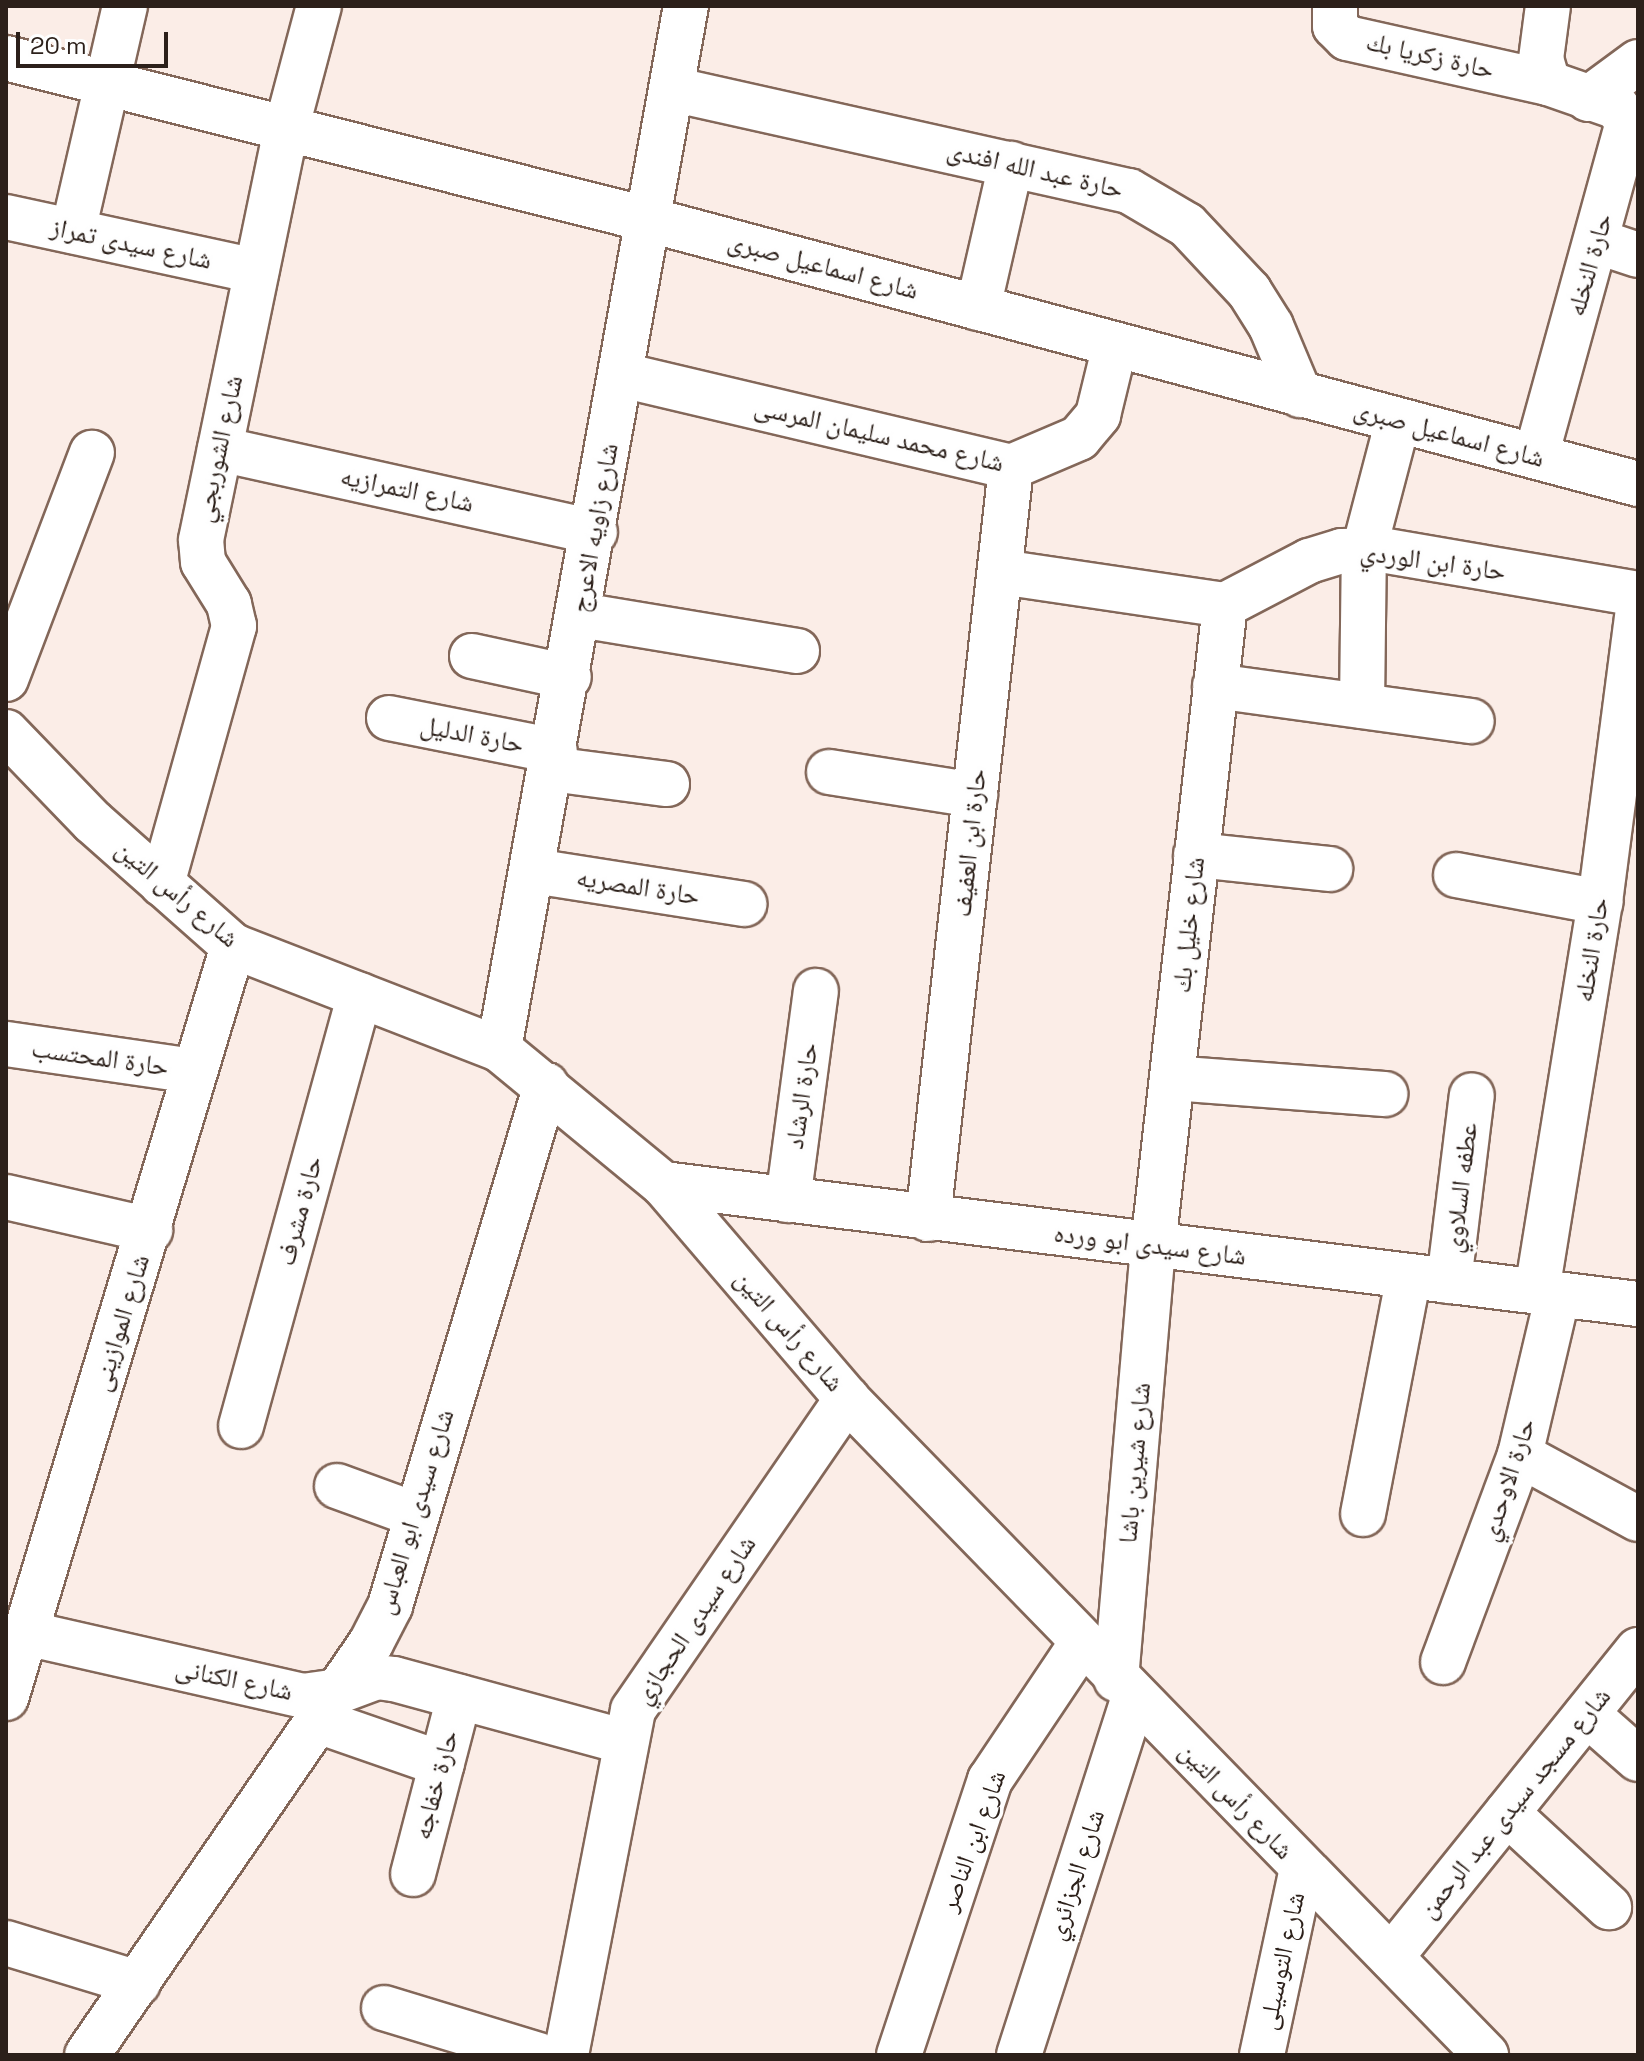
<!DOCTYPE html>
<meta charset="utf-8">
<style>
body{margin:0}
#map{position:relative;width:1644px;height:2061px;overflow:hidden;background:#fbede7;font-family:"Space Grotesk","Noto Naskh Arabic",sans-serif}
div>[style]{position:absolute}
.roads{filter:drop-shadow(2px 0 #836759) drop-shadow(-2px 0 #836759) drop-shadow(0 2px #836759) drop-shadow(0 -2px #836759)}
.minor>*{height:44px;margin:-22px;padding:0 22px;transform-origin:22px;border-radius:22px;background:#fff}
.major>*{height:44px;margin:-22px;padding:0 22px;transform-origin:22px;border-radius:22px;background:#fff}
span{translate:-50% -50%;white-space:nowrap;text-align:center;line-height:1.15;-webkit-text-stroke:7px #fefefe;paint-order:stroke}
.street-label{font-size:26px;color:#2c201a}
.frame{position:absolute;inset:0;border:8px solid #2c201a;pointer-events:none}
.scale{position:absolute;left:16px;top:32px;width:152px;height:36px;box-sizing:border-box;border:4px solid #2c201a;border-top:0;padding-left:10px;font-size:24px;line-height:28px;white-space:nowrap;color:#2c201a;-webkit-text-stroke:6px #fefefe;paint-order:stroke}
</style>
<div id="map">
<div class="roads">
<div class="minor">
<i style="left:1335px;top:6px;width:20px;rotate:90deg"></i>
<i style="left:1335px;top:26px;width:17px;rotate:45deg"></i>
<i style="left:1347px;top:38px;width:206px;rotate:12.6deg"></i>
<i style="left:672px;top:89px;width:468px;rotate:12.6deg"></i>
<i style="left:1129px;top:191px;width:67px;rotate:30.4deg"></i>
<i style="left:1187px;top:225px;width:91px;rotate:46.8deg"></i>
<i style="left:1249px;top:291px;width:41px;rotate:57.8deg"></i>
<i style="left:1271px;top:326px;width:75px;rotate:67.2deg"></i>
<i style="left:1588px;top:99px;width:62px;rotate:-36.5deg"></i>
<i style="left:6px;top:217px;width:256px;rotate:12.2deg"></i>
<i style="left:73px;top:231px;width:231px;rotate:-77deg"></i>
<i style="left:1596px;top:241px;width:44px;rotate:18.4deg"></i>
<i style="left:978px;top:308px;width:148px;rotate:-77.1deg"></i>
<i style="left:622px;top:375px;width:400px;rotate:13.3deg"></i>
<i style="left:1011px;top:467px;width:74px;rotate:-23.1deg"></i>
<i style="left:1079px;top:438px;width:30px;rotate:-50deg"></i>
<i style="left:1098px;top:415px;width:72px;rotate:-76.3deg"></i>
<i style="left:220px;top:449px;width:384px;rotate:12.5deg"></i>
<i style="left:1536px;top:456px;width:345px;rotate:-74.6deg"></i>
<i style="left:1628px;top:123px;width:19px;rotate:-125deg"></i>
<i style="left:1617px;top:107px;width:73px;rotate:-160.8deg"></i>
<i style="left:1548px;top:83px;width:25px;rotate:-106deg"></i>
<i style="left:1541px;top:59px;width:53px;rotate:-82.5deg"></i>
<i style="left:1001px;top:572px;width:226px;rotate:8.4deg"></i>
<i style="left:1225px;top:605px;width:95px;rotate:-27.6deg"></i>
<i style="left:1309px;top:561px;width:34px;rotate:-17deg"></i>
<i style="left:1342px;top:551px;width:39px;rotate:-1deg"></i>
<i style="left:1381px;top:550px;width:261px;rotate:9.7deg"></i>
<i style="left:580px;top:615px;width:220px;rotate:9.4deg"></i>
<i style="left:472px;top:656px;width:99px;rotate:12.2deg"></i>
<i style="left:6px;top:679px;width:242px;rotate:-69.2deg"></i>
<i style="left:1215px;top:686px;width:259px;rotate:7.8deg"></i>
<i style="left:1362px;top:706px;width:156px;rotate:-89.3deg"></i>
<i style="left:1364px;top:550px;width:134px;rotate:-75.3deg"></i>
<i style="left:389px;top:718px;width:169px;rotate:11.2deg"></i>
<i style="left:6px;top:732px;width:125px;rotate:46deg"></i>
<i style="left:93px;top:822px;width:187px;rotate:41.5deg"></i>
<i style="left:233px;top:946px;width:285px;rotate:21.2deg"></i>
<i style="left:499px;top:1049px;width:212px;rotate:39.5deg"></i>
<i style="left:663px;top:1184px;width:283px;rotate:49.4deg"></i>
<i style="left:847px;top:1399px;width:916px;rotate:45.75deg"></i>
<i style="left:551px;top:769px;width:117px;rotate:7.4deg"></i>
<i style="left:829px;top:772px;width:148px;rotate:9deg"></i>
<i style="left:1196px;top:855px;width:135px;rotate:6deg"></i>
<i style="left:533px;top:871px;width:214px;rotate:8.9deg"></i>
<i style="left:1456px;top:875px;width:147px;rotate:10.6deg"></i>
<i style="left:162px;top:884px;width:268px;rotate:-74.4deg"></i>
<i style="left:234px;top:626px;width:23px;rotate:-103deg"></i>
<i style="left:229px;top:604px;width:49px;rotate:-121.8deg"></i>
<i style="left:203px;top:562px;width:22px;rotate:-95deg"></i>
<i style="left:201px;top:540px;width:423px;rotate:-78.3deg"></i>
<i style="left:287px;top:126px;width:124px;rotate:-75.1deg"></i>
<i style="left:6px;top:1044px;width:190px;rotate:8.2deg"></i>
<i style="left:499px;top:1049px;width:1060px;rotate:-79.84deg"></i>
<i style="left:1172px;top:1078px;width:214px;rotate:4.3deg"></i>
<i style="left:663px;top:1184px;width:982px;rotate:7.02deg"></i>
<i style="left:6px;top:1197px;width:148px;rotate:12.9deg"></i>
<i style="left:788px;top:1200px;width:211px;rotate:-82.4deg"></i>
<i style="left:928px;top:1219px;width:757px;rotate:-83.7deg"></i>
<i style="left:1449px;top:1281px;width:187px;rotate:-83deg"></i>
<i style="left:1537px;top:1291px;width:394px;rotate:-80.8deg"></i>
<i style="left:1600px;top:902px;width:296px;rotate:-82.6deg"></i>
<i style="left:241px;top:1426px;width:447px;rotate:-74.6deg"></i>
<i style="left:1520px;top:1455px;width:134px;rotate:28.5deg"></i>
<i style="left:337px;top:1486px;width:82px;rotate:20deg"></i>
<i style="left:1363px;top:1514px;width:242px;rotate:-79.1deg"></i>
<i style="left:26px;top:1633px;width:284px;rotate:12.8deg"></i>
<i style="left:303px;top:1696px;width:36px;rotate:-8deg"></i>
<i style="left:339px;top:1691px;width:40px;rotate:-20.2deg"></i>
<i style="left:377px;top:1677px;width:17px;rotate:7deg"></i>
<i style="left:394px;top:1679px;width:240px;rotate:15.2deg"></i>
<i style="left:1443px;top:1662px;width:221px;rotate:-69.6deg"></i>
<i style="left:1520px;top:1455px;width:165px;rotate:-76.7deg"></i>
<i style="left:1116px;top:1679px;width:435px;rotate:-85.1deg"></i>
<i style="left:1153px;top:1246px;width:645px;rotate:-83.59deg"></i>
<i style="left:6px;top:1698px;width:786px;rotate:-73.2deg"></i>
<i style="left:1587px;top:1714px;width:68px;rotate:41.4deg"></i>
<i style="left:318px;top:1721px;width:131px;rotate:19.1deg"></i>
<i style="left:1507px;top:1813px;width:139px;rotate:42.7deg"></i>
<i style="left:413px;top:1874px;width:183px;rotate:-75.4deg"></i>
<i style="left:6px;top:1943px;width:138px;rotate:16.9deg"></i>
<i style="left:1391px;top:1957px;width:394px;rotate:-51.2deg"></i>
<i style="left:384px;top:2008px;width:162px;rotate:16.9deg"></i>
<i style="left:87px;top:2055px;width:500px;rotate:-55.42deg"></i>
<i style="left:371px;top:1643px;width:42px;rotate:-62.8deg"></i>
<i style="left:390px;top:1606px;width:544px;rotate:-73.33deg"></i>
<i style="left:566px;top:2055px;width:351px;rotate:-79deg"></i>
<i style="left:633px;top:1710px;width:378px;rotate:-55.5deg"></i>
<i style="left:899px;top:2055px;width:290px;rotate:-71.7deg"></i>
<i style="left:990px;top:1780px;width:164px;rotate:-56.2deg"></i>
<i style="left:1019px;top:2055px;width:377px;rotate:-72.2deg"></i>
<i style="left:1262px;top:2055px;width:191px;rotate:-77.9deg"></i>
</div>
<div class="major">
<i style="left:6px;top:58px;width:664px;rotate:14.12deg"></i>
<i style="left:650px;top:220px;width:1023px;rotate:14.96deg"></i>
</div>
</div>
<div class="street-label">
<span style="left:1430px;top:56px;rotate:13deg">حارة زكريا بك</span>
<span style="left:1035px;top:170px;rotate:13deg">حارة عبد الله افندى</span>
<span style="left:131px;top:244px;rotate:12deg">شارع سيدى تمراز</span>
<span style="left:1590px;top:265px;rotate:-74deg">حارة النخله</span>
<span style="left:823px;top:266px;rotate:15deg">شارع اسماعيل صبرى</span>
<span style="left:1449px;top:434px;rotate:15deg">شارع اسماعيل صبرى</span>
<span style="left:879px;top:435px;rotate:13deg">شارع محمد سليمان المرسى</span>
<span style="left:219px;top:449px;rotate:-78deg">شارع الشوربجي</span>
<span style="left:407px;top:490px;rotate:12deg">شارع التمرازيه</span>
<span style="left:595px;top:528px;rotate:-80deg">شارع زاويه الاعرج</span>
<span style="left:1433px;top:562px;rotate:8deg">حارة ابن الوردي</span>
<span style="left:472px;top:735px;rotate:11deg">حارة الدليل</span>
<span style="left:970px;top:843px;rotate:-84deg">حارة ابن العفيف</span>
<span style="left:638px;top:887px;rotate:9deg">حارة المصريه</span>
<span style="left:177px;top:894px;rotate:40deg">شارع رأس التين</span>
<span style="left:1189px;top:925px;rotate:-84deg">شارع خليل بك</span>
<span style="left:1592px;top:950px;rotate:-81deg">حارة النخله</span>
<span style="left:100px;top:1058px;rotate:8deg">حارة المحتسب</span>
<span style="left:802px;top:1096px;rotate:-82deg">حارة الرشاد</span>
<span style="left:1461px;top:1188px;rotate:-83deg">عطفه السلاوي</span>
<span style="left:300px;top:1211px;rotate:-75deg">حارة مشرف</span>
<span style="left:1150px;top:1245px;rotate:7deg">شارع سيدى ابو ورده</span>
<span style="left:121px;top:1323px;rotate:-73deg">شارع الموازينى</span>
<span style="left:789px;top:1331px;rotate:49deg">شارع رأس التين</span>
<span style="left:1135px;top:1463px;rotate:-85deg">شارع شيرين باشا</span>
<span style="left:1508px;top:1480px;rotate:-72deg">حارة الاوحدي</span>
<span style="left:415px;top:1512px;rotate:-73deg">شارع سيدى ابو العباس</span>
<span style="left:695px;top:1620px;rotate:-56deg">شارع سيدى الحجازي</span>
<span style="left:234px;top:1680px;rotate:12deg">شارع الكنانى</span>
<span style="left:436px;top:1785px;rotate:-75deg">حارة خفاجه</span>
<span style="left:1236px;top:1801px;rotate:46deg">شارع رأس التين</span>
<span style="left:1515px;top:1803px;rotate:-51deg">شارع مسجد سيدى عبد الرحمن</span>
<span style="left:973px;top:1841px;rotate:-70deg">شارع ابن الناصر</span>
<span style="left:1076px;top:1875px;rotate:-72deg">شارع الجزائري</span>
<span style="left:1282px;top:1961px;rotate:-78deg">شارع التوسيلى</span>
</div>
<div class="frame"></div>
<div class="scale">20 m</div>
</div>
